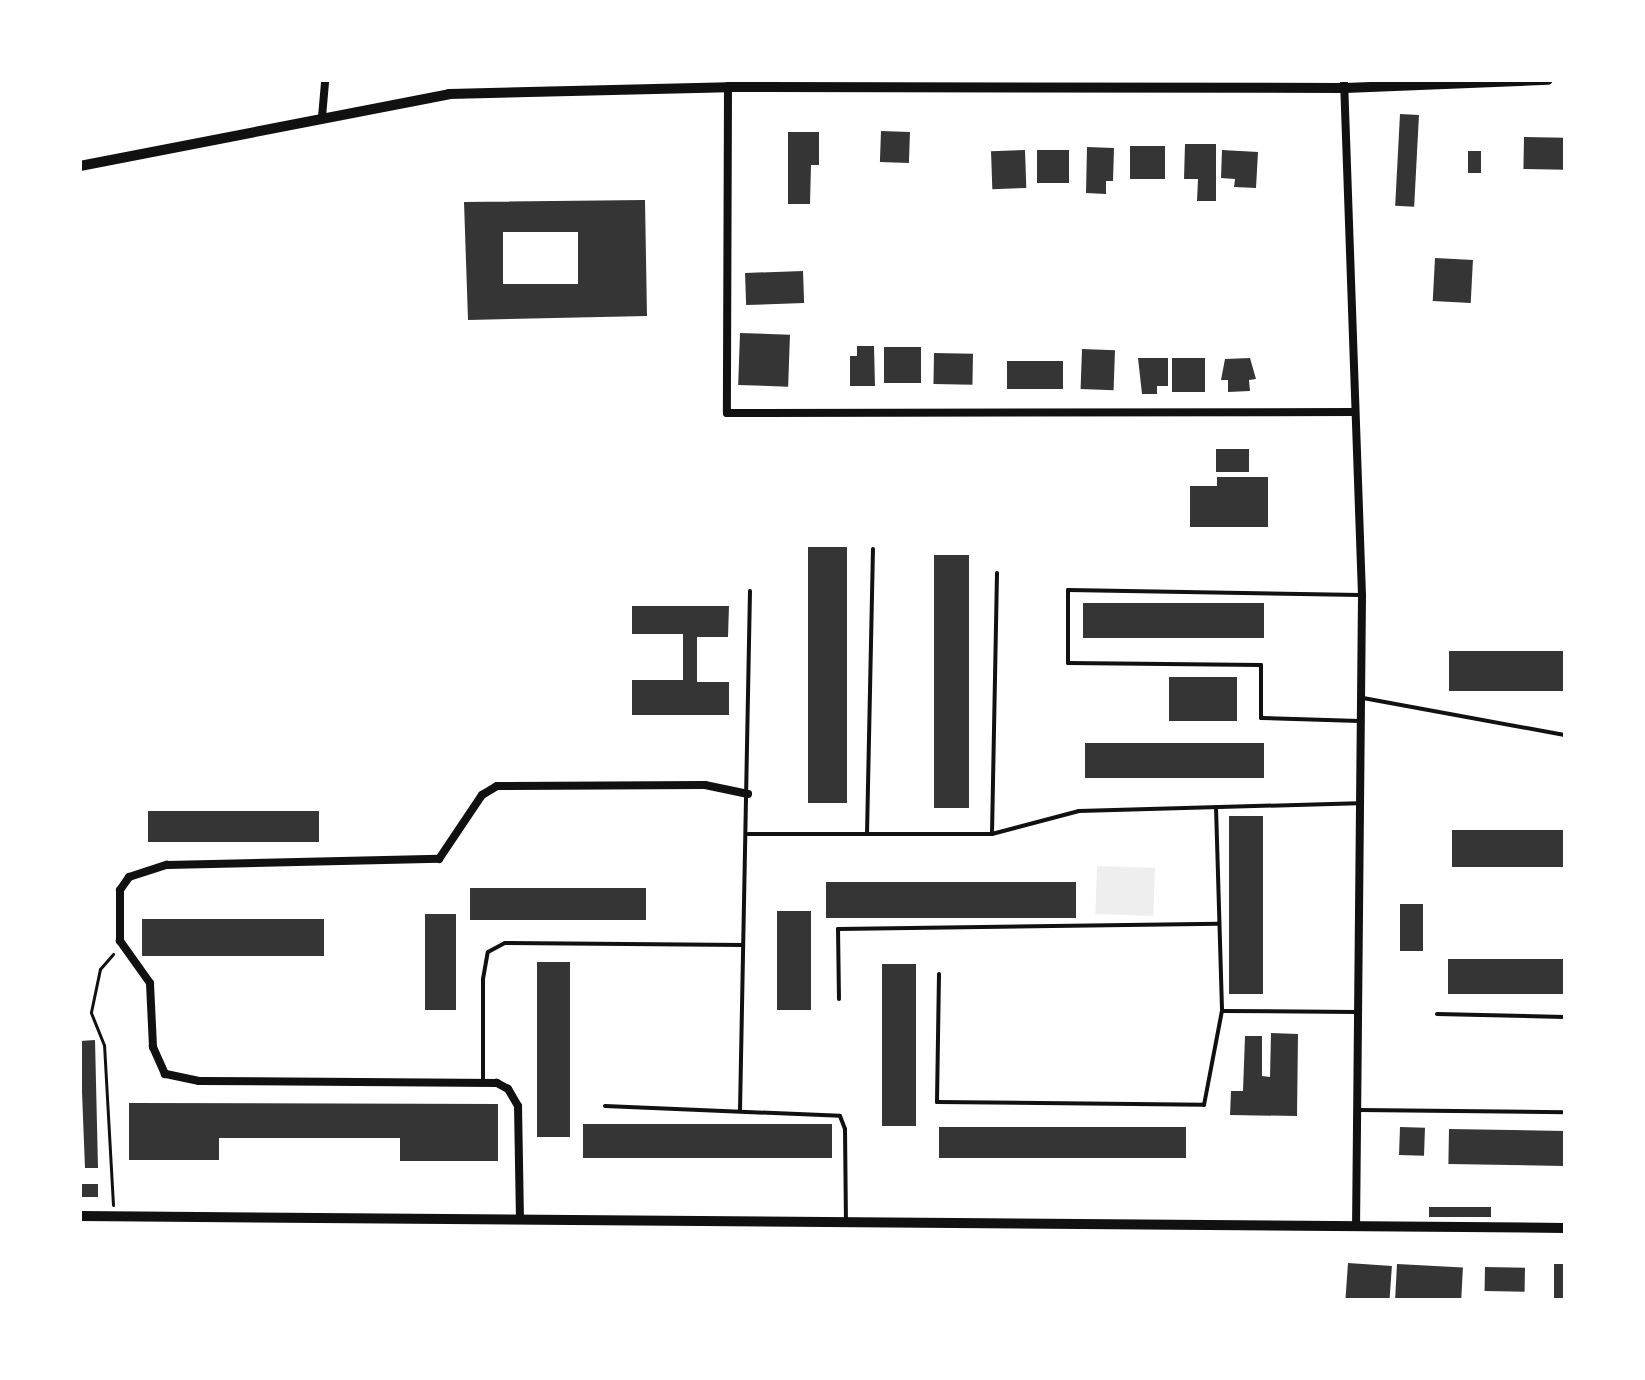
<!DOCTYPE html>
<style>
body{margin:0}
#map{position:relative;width:1645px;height:1380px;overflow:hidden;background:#fff;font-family:"IBM Plex Sans",sans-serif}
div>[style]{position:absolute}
.green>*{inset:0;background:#eee;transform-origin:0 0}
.building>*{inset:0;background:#353535;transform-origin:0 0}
.path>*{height:3px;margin:-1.5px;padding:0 1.5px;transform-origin:1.5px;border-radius:1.5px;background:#111}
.service>*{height:4px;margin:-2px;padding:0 2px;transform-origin:2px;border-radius:2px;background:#111}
.minor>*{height:8px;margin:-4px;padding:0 4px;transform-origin:4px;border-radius:4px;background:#111}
.tertiary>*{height:10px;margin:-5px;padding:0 5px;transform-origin:5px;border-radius:5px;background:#111}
span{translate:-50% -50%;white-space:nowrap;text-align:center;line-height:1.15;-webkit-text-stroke:8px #fff;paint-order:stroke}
.frame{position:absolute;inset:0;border:82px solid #fff;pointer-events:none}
</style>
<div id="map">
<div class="green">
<i style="left:1097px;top:866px;width:58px;height:48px;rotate:2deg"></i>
</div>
<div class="building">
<i style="left:1400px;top:114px;width:19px;height:92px;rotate:3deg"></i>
<i style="left:881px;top:131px;width:29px;height:31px;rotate:2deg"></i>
<i style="clip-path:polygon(788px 132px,819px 132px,819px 165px,811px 165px,810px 204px,788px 204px)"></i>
<i style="left:1524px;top:137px;width:41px;height:32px;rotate:1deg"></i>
<i style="clip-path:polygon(1185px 144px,1216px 144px,1216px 201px,1197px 201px,1198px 179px,1184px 179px)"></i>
<i style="left:1130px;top:146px;width:35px;height:33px"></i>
<i style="clip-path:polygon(1087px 147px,1114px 148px,1113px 181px,1106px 181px,1106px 194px,1086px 193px)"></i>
<i style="left:1025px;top:150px;width:38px;height:34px;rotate:88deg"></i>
<i style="left:1037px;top:150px;width:32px;height:33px"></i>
<i style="clip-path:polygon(1222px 150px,1258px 152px,1256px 188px,1234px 187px,1235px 179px,1221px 178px)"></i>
<i style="left:1468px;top:151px;width:13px;height:22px"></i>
<i style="clip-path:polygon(evenodd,645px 200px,647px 316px,468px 320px,464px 202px,645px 200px,503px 232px,578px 232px,578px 284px,503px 284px,503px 232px)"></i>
<i style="left:1435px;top:258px;width:38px;height:43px;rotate:3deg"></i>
<i style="left:803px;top:271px;width:32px;height:58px;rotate:88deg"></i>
<i style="left:740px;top:333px;width:50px;height:52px;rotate:2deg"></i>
<i style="clip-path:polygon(857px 346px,874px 346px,875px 386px,850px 386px,850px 356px,857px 356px)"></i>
<i style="left:884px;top:347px;width:37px;height:36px"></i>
<i style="left:1082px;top:349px;width:33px;height:40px;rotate:2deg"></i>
<i style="left:934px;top:353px;width:39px;height:31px;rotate:1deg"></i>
<i style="clip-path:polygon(1138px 358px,1168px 358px,1168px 386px,1157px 386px,1157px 394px,1142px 394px)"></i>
<i style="left:1172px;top:358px;width:33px;height:34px"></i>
<i style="clip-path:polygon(1250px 358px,1256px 379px,1249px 380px,1250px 391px,1228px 392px,1228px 380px,1221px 380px,1225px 359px)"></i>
<i style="left:1007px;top:361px;width:56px;height:28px"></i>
<i style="left:1216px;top:449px;width:33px;height:23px"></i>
<i style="clip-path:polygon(1217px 477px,1268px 477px,1268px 527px,1190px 527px,1190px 486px,1217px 486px)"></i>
<i style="left:808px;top:547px;width:39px;height:256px"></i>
<i style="left:934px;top:555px;width:35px;height:253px"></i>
<i style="left:1083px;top:603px;width:181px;height:35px"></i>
<i style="clip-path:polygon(632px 606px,729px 606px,728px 637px,697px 637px,697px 682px,729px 682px,729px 715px,632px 715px,632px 680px,683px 680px,683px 634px,632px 634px)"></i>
<i style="left:1449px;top:651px;width:116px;height:40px"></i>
<i style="left:1237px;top:677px;width:44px;height:68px;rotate:90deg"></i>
<i style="left:1085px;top:743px;width:179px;height:35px"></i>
<i style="left:148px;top:811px;width:171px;height:31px"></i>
<i style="left:1229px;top:816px;width:34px;height:178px"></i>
<i style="left:1452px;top:830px;width:113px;height:37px"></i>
<i style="left:1076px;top:882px;width:36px;height:250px;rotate:90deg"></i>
<i style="left:470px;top:888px;width:176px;height:32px"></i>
<i style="left:1400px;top:904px;width:23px;height:47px"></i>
<i style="left:777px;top:911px;width:34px;height:99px"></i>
<i style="left:425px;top:914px;width:31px;height:96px"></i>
<i style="left:324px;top:919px;width:37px;height:182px;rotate:90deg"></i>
<i style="left:1448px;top:959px;width:117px;height:35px"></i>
<i style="left:570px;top:962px;width:175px;height:33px;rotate:90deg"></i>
<i style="left:882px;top:964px;width:34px;height:162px"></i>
<i style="clip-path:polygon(1271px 1033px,1298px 1034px,1297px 1116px,1230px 1115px,1231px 1091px,1243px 1091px,1245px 1036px,1262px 1036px,1262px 1076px,1270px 1077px)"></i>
<i style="clip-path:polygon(95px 1040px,98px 1168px,85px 1168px,80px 1041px)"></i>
<i style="clip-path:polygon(129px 1103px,498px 1104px,498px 1161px,400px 1161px,400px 1138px,219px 1138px,219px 1160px,129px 1160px)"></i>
<i style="left:583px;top:1124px;width:249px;height:34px"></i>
<i style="left:1186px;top:1127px;width:31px;height:247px;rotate:90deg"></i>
<i style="left:1400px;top:1127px;width:25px;height:28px;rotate:2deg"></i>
<i style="left:1449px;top:1129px;width:116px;height:35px;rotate:1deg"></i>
<i style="left:80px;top:1184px;width:18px;height:13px"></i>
<i style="left:1429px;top:1207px;width:62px;height:10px"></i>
<i style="left:1348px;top:1263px;width:44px;height:37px;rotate:4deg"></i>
<i style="left:1397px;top:1264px;width:66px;height:36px;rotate:3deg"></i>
<i style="left:1554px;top:1264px;width:11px;height:36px"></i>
<i style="left:1485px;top:1267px;width:40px;height:24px;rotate:1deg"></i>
</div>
<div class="path">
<i style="left:113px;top:1205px;width:160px;rotate:-93.2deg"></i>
<i style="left:104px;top:1045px;width:35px;rotate:-112deg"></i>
<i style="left:91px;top:1012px;width:44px;rotate:-78.2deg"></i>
<i style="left:100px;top:969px;width:20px;rotate:-49deg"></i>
</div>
<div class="service">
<i style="left:1363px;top:698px;width:205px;rotate:10.4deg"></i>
<i style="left:1359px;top:721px;width:98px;rotate:-178.2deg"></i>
<i style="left:1261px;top:718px;width:53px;rotate:-90deg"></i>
<i style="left:1261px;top:665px;width:193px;rotate:-179.4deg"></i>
<i style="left:1068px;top:663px;width:73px;rotate:-90deg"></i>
<i style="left:1068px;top:590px;width:292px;rotate:1deg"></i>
<i style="left:1216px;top:807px;width:204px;rotate:88.3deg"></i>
<i style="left:748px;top:834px;width:244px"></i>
<i style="left:992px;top:834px;width:90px;rotate:-14.8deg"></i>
<i style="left:1079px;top:811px;width:279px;rotate:-1.6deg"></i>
<i style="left:867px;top:834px;width:285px;rotate:-88.8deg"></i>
<i style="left:992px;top:834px;width:261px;rotate:-88.9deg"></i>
<i style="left:939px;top:974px;width:128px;rotate:90.9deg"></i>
<i style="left:937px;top:1102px;width:267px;rotate:0.6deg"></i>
<i style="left:1204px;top:1105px;width:96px;rotate:-79.2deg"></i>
<i style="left:1222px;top:1011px;width:134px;rotate:0.4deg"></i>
<i style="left:839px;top:999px;width:70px;rotate:-90.8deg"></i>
<i style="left:838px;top:929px;width:381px;rotate:-0.8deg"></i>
<i style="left:1437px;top:1014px;width:128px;rotate:1.3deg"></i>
<i style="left:483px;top:1081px;width:102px;rotate:-90deg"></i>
<i style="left:483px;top:979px;width:27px;rotate:-80deg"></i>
<i style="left:488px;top:952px;width:19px;rotate:-28deg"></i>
<i style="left:505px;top:943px;width:238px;rotate:0.5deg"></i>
<i style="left:605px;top:1106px;width:235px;rotate:2.4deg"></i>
<i style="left:840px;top:1116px;width:14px;rotate:69deg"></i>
<i style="left:845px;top:1129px;width:92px;rotate:89.4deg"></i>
<i style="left:1359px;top:1110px;width:206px;rotate:0.6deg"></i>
<i style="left:740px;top:1111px;width:520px;rotate:-88.9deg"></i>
</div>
<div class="minor">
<i style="left:1344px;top:80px;width:515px;rotate:88deg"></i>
<i style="left:1362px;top:595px;width:631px;rotate:90.54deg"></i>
<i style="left:728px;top:87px;width:326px;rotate:90.2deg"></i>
<i style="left:727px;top:413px;width:628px;rotate:-0.09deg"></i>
<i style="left:322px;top:117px;width:37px;rotate:-85deg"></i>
<i style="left:520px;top:1220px;width:114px;rotate:-91deg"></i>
<i style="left:518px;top:1106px;width:20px;rotate:-120deg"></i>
<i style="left:508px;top:1089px;width:13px;rotate:-151deg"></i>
<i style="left:497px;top:1083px;width:298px;rotate:-179.6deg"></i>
<i style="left:199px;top:1081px;width:35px;rotate:-168deg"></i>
<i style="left:165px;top:1074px;width:30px;rotate:-114deg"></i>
<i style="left:153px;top:1047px;width:64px;rotate:-92.7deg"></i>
<i style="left:150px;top:983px;width:52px;rotate:-125.5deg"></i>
<i style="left:120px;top:941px;width:51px;rotate:-90deg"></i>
<i style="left:120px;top:890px;width:16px;rotate:-55deg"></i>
<i style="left:129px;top:877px;width:40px;rotate:-18deg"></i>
<i style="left:167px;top:865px;width:272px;rotate:-1.3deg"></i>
<i style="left:439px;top:859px;width:77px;rotate:-56.1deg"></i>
<i style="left:482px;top:795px;width:17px;rotate:-31deg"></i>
<i style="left:497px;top:786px;width:208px;rotate:-0.3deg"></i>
<i style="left:705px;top:785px;width:44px;rotate:11.8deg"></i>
</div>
<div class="tertiary">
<i style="left:80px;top:166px;width:376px;rotate:-11deg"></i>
<i style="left:449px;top:94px;width:279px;rotate:-1.4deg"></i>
<i style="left:728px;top:87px;width:617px;rotate:0.09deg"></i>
<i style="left:1345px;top:88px;width:203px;rotate:-2.3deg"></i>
<i style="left:80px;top:1216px;width:1485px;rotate:0.46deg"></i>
</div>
<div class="frame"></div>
</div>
